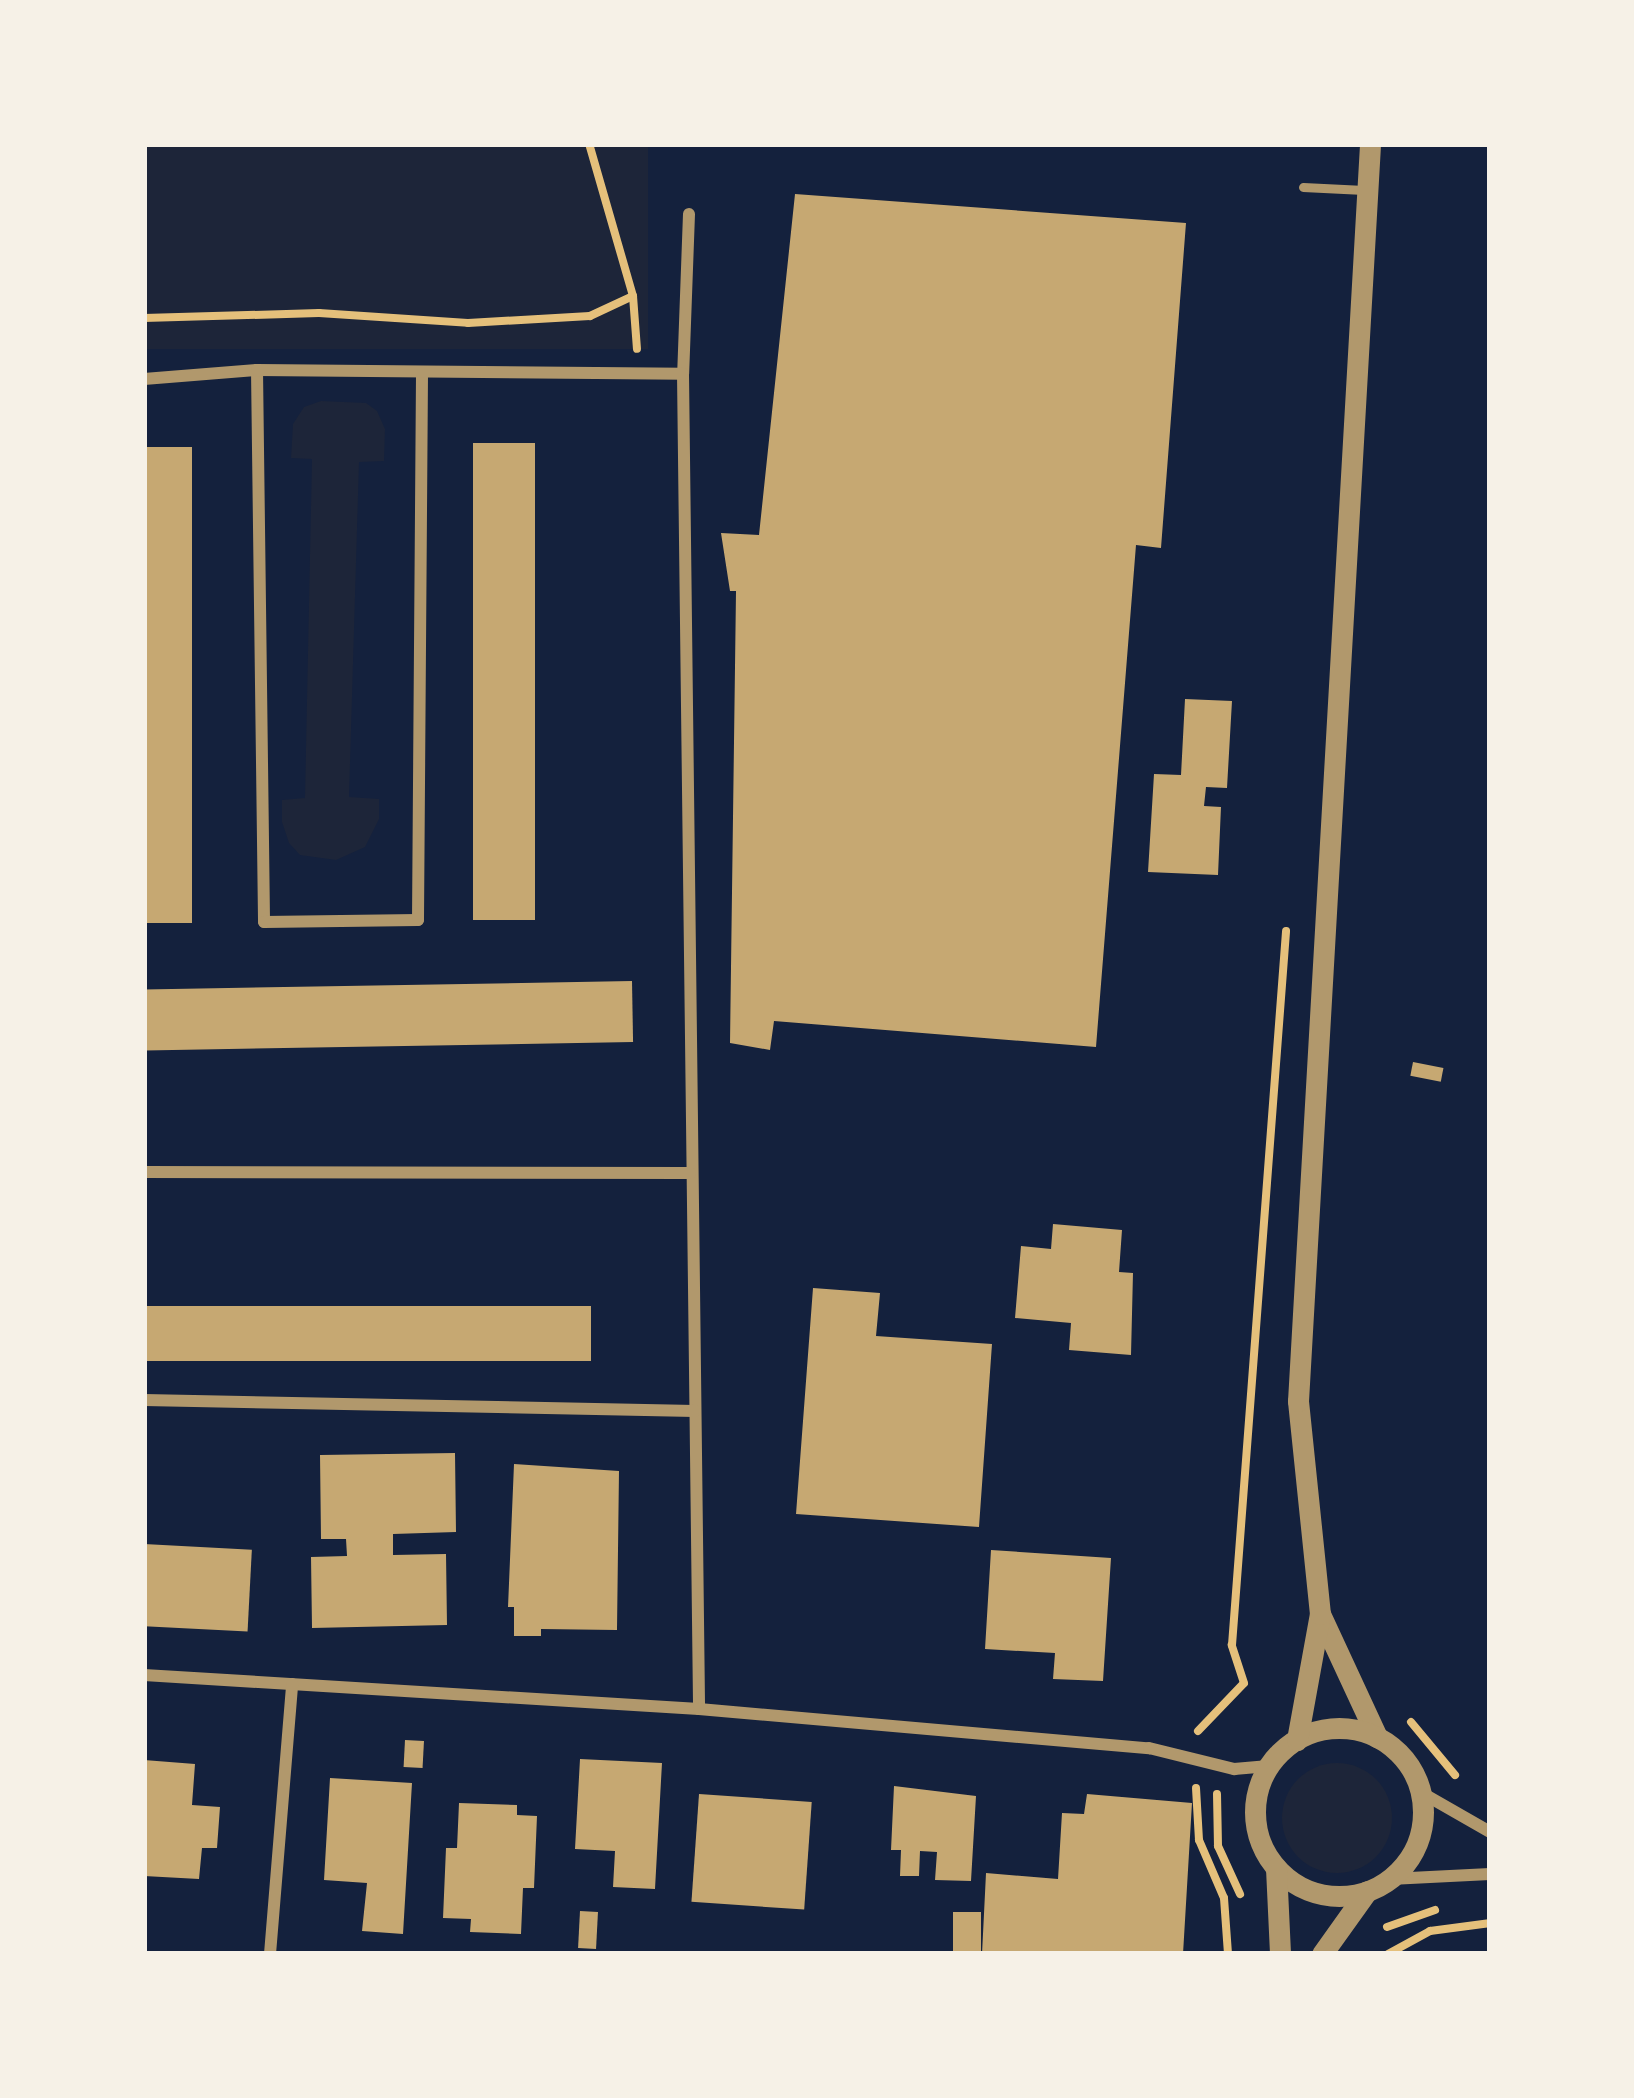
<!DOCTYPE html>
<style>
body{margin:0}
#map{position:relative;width:1634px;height:2098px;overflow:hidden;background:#14213d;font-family:"Source Sans 3",sans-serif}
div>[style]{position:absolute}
.green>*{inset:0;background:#1d2539;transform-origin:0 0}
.round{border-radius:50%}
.building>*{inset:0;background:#c6a872;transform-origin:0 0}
.path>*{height:8px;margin:-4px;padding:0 4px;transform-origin:4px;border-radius:4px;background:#e5c07b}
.service>*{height:9px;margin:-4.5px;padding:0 4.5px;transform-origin:4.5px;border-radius:4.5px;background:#b1986c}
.minor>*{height:12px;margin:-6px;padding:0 6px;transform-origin:6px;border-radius:6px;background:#b1986c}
.tertiary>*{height:21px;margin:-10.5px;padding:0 10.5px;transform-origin:10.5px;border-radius:10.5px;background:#b1986c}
.tertiary>.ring{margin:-10.5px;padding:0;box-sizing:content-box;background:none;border:21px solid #b1986c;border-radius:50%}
span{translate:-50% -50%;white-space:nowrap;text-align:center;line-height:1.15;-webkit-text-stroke:10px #f6f1e7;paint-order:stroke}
.frame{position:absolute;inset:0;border:147px solid #f6f1e7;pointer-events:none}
</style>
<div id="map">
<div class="green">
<i style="left:144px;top:144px;width:504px;height:205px"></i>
<i style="clip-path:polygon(321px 401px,366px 403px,377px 411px,385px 429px,384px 461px,359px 462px,349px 797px,379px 799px,379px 819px,365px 847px,336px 860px,300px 855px,289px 843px,282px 822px,282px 800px,305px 798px,312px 459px,291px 458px,293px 424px,304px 407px)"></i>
<i class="round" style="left:1282px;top:1763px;width:110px;height:110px"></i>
</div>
<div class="building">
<i style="clip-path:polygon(795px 194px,1186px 223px,1161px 548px,1136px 545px,1096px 1047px,774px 1021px,770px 1050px,730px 1043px,736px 591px,730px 591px,721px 533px,759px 535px)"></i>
<i style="left:535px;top:443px;width:477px;height:62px;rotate:90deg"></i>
<i style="left:144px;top:447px;width:48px;height:476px"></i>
<i style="clip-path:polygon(1185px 699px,1232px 701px,1227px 788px,1206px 787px,1204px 806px,1221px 807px,1218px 875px,1148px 872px,1154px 774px,1181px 775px)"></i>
<i style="left:632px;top:981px;width:61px;height:488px;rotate:89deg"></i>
<i style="left:1413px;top:1062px;width:31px;height:14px;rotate:11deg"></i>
<i style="clip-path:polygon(1053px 1224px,1122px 1230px,1119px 1272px,1133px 1273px,1131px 1355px,1069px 1350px,1071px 1323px,1015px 1318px,1021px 1246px,1051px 1249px)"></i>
<i style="clip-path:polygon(813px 1288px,880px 1293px,876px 1336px,992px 1344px,979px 1527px,796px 1514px)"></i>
<i style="left:591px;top:1306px;width:55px;height:447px;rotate:90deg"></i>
<i style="clip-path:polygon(455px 1453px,456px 1532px,393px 1534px,393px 1555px,446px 1554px,447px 1625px,312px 1628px,311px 1557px,347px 1556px,346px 1539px,321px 1539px,320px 1455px)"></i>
<i style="clip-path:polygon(514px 1464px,619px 1471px,617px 1630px,541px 1629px,541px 1636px,514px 1636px,514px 1607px,508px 1607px)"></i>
<i style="left:144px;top:1544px;width:108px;height:82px;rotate:3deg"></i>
<i style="clip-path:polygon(991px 1550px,1111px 1558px,1103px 1681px,1053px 1679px,1055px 1653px,985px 1649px)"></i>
<i style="left:405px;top:1740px;width:19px;height:27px;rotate:3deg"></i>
<i style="clip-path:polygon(580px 1759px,662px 1763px,655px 1889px,613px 1887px,615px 1851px,575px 1849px)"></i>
<i style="clip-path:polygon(144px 1760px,195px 1764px,192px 1805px,220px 1807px,217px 1848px,202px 1848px,199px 1879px,144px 1876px)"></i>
<i style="clip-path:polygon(330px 1778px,412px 1783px,403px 1934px,362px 1931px,367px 1883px,324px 1880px)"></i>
<i style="clip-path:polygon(894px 1786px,976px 1796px,971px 1881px,935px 1880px,937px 1852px,920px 1851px,919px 1876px,900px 1876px,901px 1850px,891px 1850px)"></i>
<i style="left:699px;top:1794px;width:113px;height:108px;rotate:4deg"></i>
<i style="clip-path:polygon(1087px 1794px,1192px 1803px,1183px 1954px,982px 1954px,986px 1873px,1058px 1879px,1062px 1813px,1084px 1814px)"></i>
<i style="clip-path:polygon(459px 1803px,517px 1805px,517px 1815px,537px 1816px,534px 1888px,523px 1888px,521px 1934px,470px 1932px,471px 1919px,443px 1918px,446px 1848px,457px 1848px)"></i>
<i style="left:580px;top:1911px;width:18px;height:37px;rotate:3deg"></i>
<i style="left:953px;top:1912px;width:28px;height:42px"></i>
</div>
<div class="path">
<i style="left:633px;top:296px;width:53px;rotate:85.7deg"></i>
<i style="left:144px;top:318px;width:175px;rotate:-1.6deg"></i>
<i style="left:319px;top:313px;width:149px;rotate:3.8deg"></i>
<i style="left:468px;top:323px;width:122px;rotate:-3.3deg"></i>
<i style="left:590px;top:316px;width:47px;rotate:-24.9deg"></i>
<i style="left:633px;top:296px;width:158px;rotate:-106.1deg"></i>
<i style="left:1411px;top:1722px;width:69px;rotate:50.3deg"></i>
<i style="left:1198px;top:1731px;width:66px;rotate:-46.2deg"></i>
<i style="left:1244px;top:1683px;width:40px;rotate:-108deg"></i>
<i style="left:1232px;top:1645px;width:716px;rotate:-85.67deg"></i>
<i style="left:1196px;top:1788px;width:52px;rotate:86.7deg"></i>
<i style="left:1199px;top:1840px;width:63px;rotate:66.7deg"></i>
<i style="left:1224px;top:1898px;width:56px;rotate:85.9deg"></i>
<i style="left:1217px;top:1794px;width:52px;rotate:88.9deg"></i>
<i style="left:1218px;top:1846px;width:53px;rotate:65.4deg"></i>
<i style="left:1387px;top:1927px;width:51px;rotate:-19.5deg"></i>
<i style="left:1388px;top:1954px;width:48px;rotate:-28.7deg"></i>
<i style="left:1430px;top:1931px;width:61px;rotate:-7.6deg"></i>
</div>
<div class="service">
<i style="left:1303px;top:187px;width:61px;rotate:2.8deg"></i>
</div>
<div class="minor">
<i style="left:689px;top:214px;width:160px;rotate:92.1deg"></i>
<i style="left:683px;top:374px;width:1335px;rotate:89.31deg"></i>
<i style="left:257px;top:370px;width:552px;rotate:89.27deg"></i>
<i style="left:264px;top:922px;width:154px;rotate:-0.7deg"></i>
<i style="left:418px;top:920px;width:548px;rotate:-89.58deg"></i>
<i style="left:144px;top:379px;width:113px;rotate:-4.6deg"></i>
<i style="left:257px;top:370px;width:426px;rotate:0.5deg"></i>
<i style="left:144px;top:1172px;width:546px;rotate:0.1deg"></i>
<i style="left:144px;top:1400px;width:551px;rotate:1.14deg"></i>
<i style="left:144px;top:1675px;width:556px;rotate:3.51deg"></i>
<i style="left:699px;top:1709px;width:452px;rotate:5deg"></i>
<i style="left:1149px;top:1748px;width:88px;rotate:13.9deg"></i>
<i style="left:1234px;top:1769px;width:35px;rotate:-5deg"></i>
<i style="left:1422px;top:1793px;width:78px;rotate:29.8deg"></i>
<i style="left:1390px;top:1879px;width:100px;rotate:-2.9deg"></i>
<i style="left:270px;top:1954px;width:271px;rotate:-85.3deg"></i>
</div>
<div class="tertiary">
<i style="left:1320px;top:1614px;width:136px;rotate:65.1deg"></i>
<i class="ring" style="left:1255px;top:1728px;width:147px;height:147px"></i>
<i style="left:1297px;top:1740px;width:128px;rotate:-79.7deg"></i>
<i style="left:1320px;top:1614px;width:214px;rotate:-95.9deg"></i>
<i style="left:1298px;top:1401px;width:1259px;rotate:-86.72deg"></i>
<i style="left:1276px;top:1868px;width:86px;rotate:87.3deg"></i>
<i style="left:1322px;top:1954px;width:77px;rotate:-54.5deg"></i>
</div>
<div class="frame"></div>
</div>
